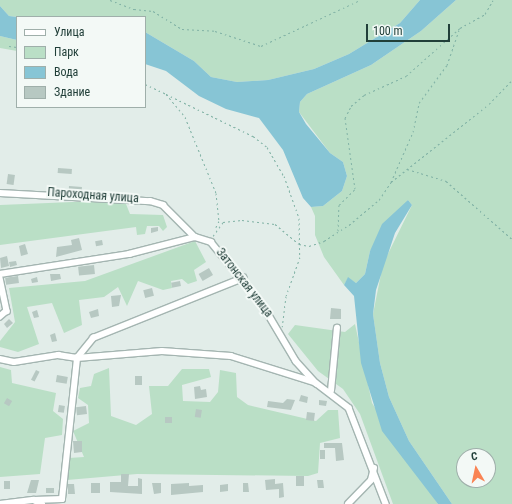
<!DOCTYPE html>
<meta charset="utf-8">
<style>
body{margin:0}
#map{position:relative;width:512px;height:504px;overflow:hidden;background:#e2ede9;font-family:"Roboto Condensed",sans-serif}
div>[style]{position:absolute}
.green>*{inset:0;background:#badfc6}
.water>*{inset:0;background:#87c5d5}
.building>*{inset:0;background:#b7c8c2;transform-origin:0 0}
.path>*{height:1px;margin-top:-0.5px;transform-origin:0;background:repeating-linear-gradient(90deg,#81b2a5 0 2px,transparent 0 5px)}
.roads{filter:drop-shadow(1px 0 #a4b5b1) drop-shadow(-1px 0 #a4b5b1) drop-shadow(0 1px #a4b5b1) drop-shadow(0 -1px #a4b5b1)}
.minor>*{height:5.5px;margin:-2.75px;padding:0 2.75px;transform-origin:2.75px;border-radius:2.75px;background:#fff}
span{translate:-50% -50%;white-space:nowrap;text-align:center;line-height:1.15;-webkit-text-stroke:4px #f3f9f6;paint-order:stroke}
.street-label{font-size:12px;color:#213f39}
.legend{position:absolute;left:16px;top:16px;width:130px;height:92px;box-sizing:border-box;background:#f3f9f6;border:1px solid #9fafaa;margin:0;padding:5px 7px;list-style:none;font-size:12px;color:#213f39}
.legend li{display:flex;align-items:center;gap:8px;height:20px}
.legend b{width:20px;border:1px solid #9fafaa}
.north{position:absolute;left:456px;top:448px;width:40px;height:40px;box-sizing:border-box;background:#f3f9f6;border:1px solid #9fafaa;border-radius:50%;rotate:351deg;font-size:11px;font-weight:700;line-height:16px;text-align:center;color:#213f39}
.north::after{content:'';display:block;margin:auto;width:14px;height:18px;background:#f98454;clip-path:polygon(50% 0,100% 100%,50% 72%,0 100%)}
.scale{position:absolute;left:366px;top:24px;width:84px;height:18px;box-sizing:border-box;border:2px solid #213f39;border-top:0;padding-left:5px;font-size:12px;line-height:14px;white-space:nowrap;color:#213f39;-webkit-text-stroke:3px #f3f9f6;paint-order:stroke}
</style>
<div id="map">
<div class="green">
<i style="clip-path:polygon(0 0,420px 0,400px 23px,349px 54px,314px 69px,268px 80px,237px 82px,211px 77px,194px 61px,145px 32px,145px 17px,17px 17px,9px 16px,0 6px)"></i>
<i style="clip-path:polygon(evenodd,456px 0,512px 0,512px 504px,452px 504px,409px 441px,389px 397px,380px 363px,373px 314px,383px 264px,412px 205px,408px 200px,370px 251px,365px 274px,356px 283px,348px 278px,344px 285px,324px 257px,315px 235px,315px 216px,311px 207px,323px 206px,342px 191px,347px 176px,343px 162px,330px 153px,299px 112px,300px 102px,307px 94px,371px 65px,421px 31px,456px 0,464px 456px,488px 456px,488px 480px,464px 480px,464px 456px)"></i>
<i style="clip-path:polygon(0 36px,17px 40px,17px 51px,0 48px)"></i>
<i style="clip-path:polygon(97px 201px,126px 204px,130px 214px,163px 215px,167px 227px,163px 231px,159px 226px,147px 226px,145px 234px,137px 235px,136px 227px,0 245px,0 205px)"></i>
<i style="clip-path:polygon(195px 241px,206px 262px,194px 270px,197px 281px,188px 284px,182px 279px,171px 281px,172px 288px,163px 290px,138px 281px,127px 306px,118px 287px,104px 297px,79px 300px,82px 325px,64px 333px,52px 303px,27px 307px,39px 344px,18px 352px,0 347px,0 341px,15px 322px,9px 288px,85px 281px)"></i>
<i style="clip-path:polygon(355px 324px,372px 403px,438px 504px,393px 504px,360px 414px,343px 389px,318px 371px,288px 334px,295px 325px,345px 332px)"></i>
<i style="clip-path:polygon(0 367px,11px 370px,12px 383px,56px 393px,53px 411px,63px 419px,62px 435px,45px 438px,40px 474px,0 477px)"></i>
<i style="clip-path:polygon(109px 368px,111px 416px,136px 425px,152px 414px,149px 386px,168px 386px,182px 369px,209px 369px,211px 377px,182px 385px,183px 401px,210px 402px,218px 392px,220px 370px,236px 373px,237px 397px,248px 405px,316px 421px,328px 410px,338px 410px,340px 438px,320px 443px,318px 473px,308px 476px,137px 474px,67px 480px,69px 458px,84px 457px,73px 431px,89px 423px,88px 405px,78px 398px,80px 388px,91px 386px,94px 374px)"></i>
</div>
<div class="water">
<i style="clip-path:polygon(420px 0,456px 0,421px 31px,371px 65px,307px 94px,300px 102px,299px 112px,306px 124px,330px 153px,343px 162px,347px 176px,342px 191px,323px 206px,311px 207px,303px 198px,283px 150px,259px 118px,226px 109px,199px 96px,166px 71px,145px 64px,145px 32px,194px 61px,211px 77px,237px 82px,268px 80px,314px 69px,349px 54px,400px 23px)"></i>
<i style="clip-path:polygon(0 6px,9px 16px,17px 17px,17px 40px,0 36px)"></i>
<i style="clip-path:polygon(408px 200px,412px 205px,395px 233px,376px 290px,373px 314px,380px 363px,389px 397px,409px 441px,452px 504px,438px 504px,382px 431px,361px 363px,354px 296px,344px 285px,348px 277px,356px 283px,365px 274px,370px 251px,382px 224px)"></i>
</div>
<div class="building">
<i style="left:58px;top:168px;width:14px;height:5px;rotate:4deg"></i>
<i style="left:8px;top:174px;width:7px;height:10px;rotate:8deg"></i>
<i style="left:69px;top:186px;width:13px;height:4px;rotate:4deg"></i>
<i style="clip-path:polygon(158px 227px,158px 231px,151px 233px,151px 228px)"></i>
<i style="clip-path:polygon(79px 238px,82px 250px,56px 257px,57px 247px,72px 245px,71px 240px)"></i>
<i style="left:102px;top:240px;width:5px;height:7px;rotate:79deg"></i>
<i style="clip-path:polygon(25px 244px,28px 254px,21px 256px,19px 246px)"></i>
<i style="clip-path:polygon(7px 256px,9px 266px,1px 268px,0 258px)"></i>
<i style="clip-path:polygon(16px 261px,17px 265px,10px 267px,9px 262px)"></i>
<i style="left:94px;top:265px;width:9px;height:16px;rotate:84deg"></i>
<i style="left:209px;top:268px;width:8px;height:12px;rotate:60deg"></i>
<i style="clip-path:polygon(50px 274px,60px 274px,61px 279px,51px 281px)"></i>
<i style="left:18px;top:276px;width:7px;height:13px;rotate:82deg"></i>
<i style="clip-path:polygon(37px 277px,38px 282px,32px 283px,31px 279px)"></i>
<i style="left:180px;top:281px;width:5px;height:9px;rotate:79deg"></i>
<i style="left:152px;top:288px;width:8px;height:9px;rotate:76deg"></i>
<i style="clip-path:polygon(121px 295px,119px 306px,112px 307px,111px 296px)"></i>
<i style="clip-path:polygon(331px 308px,341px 309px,341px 319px,330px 319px)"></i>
<i style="clip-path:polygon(98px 309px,99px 316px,91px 318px,89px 312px)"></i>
<i style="clip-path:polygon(37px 310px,39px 317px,34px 318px,32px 312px)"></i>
<i style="clip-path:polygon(9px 319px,13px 323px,7px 328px,4px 324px)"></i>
<i style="clip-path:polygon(55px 333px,57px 341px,52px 342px,50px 335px)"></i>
<i style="left:36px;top:370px;width:4px;height:11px;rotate:27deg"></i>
<i style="left:57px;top:375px;width:11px;height:7px;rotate:10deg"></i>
<i style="left:135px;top:376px;width:7px;height:9px"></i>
<i style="clip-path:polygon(200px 386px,201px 390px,206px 389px,207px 397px,195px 399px,194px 387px)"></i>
<i style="clip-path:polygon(301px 395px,308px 397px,307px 403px,299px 401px)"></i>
<i style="left:7px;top:398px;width:6px;height:6px;rotate:31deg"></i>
<i style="clip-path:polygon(287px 399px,295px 400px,291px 410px,267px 407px,268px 401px,283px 403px)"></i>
<i style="clip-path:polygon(319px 400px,327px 401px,326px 406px,319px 405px)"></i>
<i style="left:59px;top:405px;width:6px;height:7px;rotate:9deg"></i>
<i style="left:86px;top:406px;width:8px;height:10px;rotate:83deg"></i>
<i style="left:196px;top:409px;width:6px;height:8px;rotate:9deg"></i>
<i style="left:307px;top:412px;width:8px;height:8px;rotate:7deg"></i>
<i style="left:165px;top:417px;width:7px;height:6px"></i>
<i style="clip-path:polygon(73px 441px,82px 441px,82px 452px,74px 453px)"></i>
<i style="clip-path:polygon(324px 443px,342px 443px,344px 460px,336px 461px,335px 448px,324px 448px)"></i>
<i style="left:320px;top:450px;width:5px;height:9px"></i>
<i style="clip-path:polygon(121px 474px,129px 474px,128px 486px,138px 486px,138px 478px,142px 479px,142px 494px,110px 492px,110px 482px,121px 482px)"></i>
<i style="left:296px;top:476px;width:8px;height:10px"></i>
<i style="clip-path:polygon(275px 479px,275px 484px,283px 483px,284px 497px,279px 498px,279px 489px,266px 490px,265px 480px)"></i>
<i style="clip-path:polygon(31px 480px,39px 480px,36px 493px,27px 493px)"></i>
<i style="clip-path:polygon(317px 480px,323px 480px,324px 488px,318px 488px)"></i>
<i style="left:4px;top:481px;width:6px;height:8px"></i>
<i style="left:91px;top:483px;width:9px;height:10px"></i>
<i style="clip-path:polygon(152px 483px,161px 483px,161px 493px,154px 494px)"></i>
<i style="clip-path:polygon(189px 483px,189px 486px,203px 485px,203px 492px,171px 495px,171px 484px)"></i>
<i style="clip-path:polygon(243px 483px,248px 483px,249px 492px,243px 492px)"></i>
<i style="clip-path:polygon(68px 484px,74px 484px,75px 494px,68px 494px)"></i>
<i style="clip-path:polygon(228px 484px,228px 491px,220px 492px,220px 485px)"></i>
<i style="left:46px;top:488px;width:8px;height:5px"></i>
</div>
<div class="path">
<i style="left:110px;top:0;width:26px;rotate:21deg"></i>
<i style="left:134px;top:9px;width:19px;rotate:6deg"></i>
<i style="left:153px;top:11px;width:34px;rotate:32deg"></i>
<i style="left:182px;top:29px;width:33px;rotate:3deg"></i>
<i style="left:215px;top:31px;width:48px;rotate:18.1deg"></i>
<i style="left:261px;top:46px;width:109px;rotate:-24.9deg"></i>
<i style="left:9px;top:46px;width:8px;rotate:7deg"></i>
<i style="left:145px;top:84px;width:23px;rotate:25deg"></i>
<i style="left:166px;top:94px;width:30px;rotate:50deg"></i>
<i style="left:185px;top:117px;width:82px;rotate:67.8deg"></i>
<i style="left:216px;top:193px;width:28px;rotate:84deg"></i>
<i style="left:219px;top:221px;width:7px;rotate:117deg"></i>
<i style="left:166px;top:94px;width:97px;rotate:25.8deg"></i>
<i style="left:253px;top:136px;width:18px;rotate:38deg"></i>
<i style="left:267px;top:147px;width:34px;rotate:60deg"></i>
<i style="left:284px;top:176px;width:45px;rotate:70.3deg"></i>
<i style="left:299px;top:218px;width:39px;rotate:89deg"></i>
<i style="left:300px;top:257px;width:41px;rotate:109.7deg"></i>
<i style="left:286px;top:296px;width:31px;rotate:97deg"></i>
<i style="left:407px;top:169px;width:41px;rotate:17.1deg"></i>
<i style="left:446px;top:181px;width:88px;rotate:41.3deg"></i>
<i style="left:391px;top:182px;width:55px;rotate:-66.3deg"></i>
<i style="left:413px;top:132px;width:30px;rotate:-78deg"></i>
<i style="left:419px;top:103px;width:47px;rotate:-53.6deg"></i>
<i style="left:447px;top:65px;width:39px;rotate:-71deg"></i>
<i style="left:460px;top:28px;width:29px;rotate:-29deg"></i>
<i style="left:485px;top:14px;width:16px;rotate:-60deg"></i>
<i style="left:338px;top:231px;width:26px;rotate:-88deg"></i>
<i style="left:339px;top:205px;width:23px;rotate:-45deg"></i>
<i style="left:355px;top:189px;width:72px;rotate:-98deg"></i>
<i style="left:345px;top:118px;width:13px;rotate:-63deg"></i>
<i style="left:351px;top:106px;width:17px;rotate:-40deg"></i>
<i style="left:364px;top:95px;width:46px;rotate:-24.3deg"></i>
<i style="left:406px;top:76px;width:72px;rotate:-41.6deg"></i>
<i style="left:213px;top:236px;width:17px;rotate:-54deg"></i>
<i style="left:223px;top:222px;width:19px;rotate:-6deg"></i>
<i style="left:242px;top:220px;width:33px;rotate:7deg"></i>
<i style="left:275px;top:224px;width:31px;rotate:40deg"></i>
<i style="left:299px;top:244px;width:10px;rotate:11deg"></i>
<i style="left:309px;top:246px;width:16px;rotate:-18deg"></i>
<i style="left:324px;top:241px;width:30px;rotate:-33deg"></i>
<i style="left:349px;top:225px;width:39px;rotate:-40deg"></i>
<i style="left:379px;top:200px;width:22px;rotate:-56deg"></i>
<i style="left:391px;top:182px;width:125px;rotate:-38.5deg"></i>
<i style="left:489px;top:104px;width:33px;rotate:-46deg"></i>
</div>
<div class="roads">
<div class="minor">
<i style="left:0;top:193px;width:150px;rotate:3.1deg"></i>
<i style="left:150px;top:201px;width:14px;rotate:17deg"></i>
<i style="left:163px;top:205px;width:45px;rotate:45deg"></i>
<i style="left:0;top:274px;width:131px;rotate:-8.8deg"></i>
<i style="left:129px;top:254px;width:68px;rotate:-14.4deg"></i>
<i style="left:195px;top:237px;width:17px;rotate:17deg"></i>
<i style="left:211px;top:242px;width:84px;rotate:50.8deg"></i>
<i style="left:264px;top:307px;width:63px;rotate:59.3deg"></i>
<i style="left:296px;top:361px;width:30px;rotate:48deg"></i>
<i style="left:316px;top:383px;width:41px;rotate:37.1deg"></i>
<i style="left:349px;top:408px;width:103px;rotate:68.9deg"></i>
<i style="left:0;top:278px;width:34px;rotate:78deg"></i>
<i style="left:7px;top:311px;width:9px;rotate:139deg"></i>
<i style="left:0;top:359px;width:14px;rotate:12deg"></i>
<i style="left:14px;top:362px;width:45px;rotate:-9deg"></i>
<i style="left:58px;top:355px;width:19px;rotate:9deg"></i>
<i style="left:77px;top:358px;width:85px;rotate:-4.7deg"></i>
<i style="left:162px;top:351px;width:69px;rotate:4.1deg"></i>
<i style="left:231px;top:356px;width:87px;rotate:17.4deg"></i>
<i style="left:331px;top:391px;width:63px;rotate:-84.6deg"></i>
<i style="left:34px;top:500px;width:28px;rotate:-2deg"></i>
<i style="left:62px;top:499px;width:142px;rotate:-83.9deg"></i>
<i style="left:77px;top:358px;width:26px;rotate:-51deg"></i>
<i style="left:93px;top:338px;width:162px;rotate:-21.8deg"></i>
<i style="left:0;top:504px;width:34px;rotate:-7deg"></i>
<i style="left:34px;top:500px;width:9px;rotate:27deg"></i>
<i style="left:348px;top:504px;width:33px;rotate:-46deg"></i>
<i style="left:371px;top:480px;width:12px;rotate:-76deg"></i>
</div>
</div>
<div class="street-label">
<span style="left:93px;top:196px;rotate:4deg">Пароходная улица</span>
<span style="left:244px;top:283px;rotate:52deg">Затонская улица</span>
</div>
<ul class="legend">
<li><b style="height:5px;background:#fff"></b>Улица</li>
<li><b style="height:11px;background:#badfc6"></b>Парк</li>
<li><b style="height:11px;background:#87c5d5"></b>Вода</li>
<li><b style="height:11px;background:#b7c8c2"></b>Здание</li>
</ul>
<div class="north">С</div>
<div class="scale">100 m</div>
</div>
